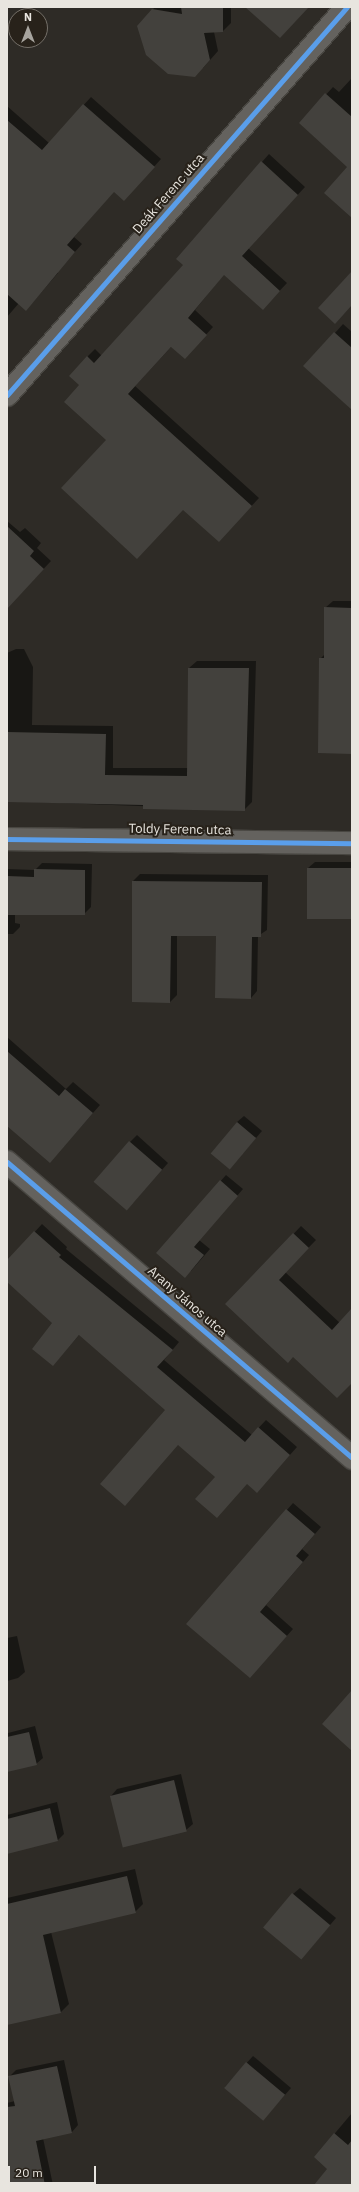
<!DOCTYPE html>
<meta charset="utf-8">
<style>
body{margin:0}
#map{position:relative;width:359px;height:2192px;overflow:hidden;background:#2e2b26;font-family:"IBM Plex Sans",sans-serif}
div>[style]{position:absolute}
.shadow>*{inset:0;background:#0007}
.building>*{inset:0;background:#43413d;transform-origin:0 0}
.roads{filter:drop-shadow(1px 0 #484641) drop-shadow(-1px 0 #484641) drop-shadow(0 1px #484641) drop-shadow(0 -1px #484641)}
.street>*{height:22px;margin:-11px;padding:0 11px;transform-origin:11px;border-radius:11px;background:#64625e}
.cycleway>*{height:5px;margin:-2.5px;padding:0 2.5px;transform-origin:2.5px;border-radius:2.5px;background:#5a9eea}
span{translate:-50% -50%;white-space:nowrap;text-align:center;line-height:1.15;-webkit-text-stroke:4px #28221a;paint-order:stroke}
.street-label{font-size:13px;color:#e8e5df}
.frame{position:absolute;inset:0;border:8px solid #e8e5df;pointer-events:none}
.north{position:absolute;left:8px;top:8px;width:40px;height:40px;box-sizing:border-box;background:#28221a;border:1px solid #757069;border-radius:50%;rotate:0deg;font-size:11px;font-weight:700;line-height:16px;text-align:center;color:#e8e5df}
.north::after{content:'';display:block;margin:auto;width:14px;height:18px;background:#a7a49e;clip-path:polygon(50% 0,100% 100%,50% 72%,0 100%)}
.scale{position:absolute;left:8px;top:2166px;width:88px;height:18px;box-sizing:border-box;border:2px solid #e8e5df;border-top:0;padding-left:5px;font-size:12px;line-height:14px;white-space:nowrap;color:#e8e5df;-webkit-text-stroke:3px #28221a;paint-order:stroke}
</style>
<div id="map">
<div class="shadow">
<i style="clip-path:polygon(155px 7px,231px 7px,231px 23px,223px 31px,214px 32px,218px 51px,203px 68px,138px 26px)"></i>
<i style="clip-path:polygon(352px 78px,352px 152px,300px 123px,333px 87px,339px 92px)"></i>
<i style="clip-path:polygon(91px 97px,161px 159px,131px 192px,114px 191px,74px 237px,82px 244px,57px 272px,58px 273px,33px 302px,19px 303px,7px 317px,7px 106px,49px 143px)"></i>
<i style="clip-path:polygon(269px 154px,305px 187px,248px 248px,287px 283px,270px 301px,224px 274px,195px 310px,213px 327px,192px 350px,172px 346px,135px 386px,259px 498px,226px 533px,108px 440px,81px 385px,87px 357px,95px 349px,102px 356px,184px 265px,177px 259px)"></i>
<i style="clip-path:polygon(343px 324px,352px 332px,352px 409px,335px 333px)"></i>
<i style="clip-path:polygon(7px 521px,20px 532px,25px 528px,41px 543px,37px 548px,51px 561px,21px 593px,7px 595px)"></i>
<i style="clip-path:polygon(333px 601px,352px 601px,352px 753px,320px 659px,325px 654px,325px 608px)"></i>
<i style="clip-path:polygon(16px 649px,24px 649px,33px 667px,32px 725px,113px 726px,113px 768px,188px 768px,189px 668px,197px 661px,256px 661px,252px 802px,244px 810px,7px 801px,7px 653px)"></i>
<i style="clip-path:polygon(315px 862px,352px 862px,352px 919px,308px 868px)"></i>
<i style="clip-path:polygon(42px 863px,92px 864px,91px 907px,84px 914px,15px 914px,15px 923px,20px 924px,20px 927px,13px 934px,7px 934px,7px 869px,35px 870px)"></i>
<i style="clip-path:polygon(140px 874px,268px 875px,267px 930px,258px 936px,257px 991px,251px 998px,217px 935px,177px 935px,177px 995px,170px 1002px,133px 881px)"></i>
<i style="clip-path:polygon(7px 1037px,66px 1089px,73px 1082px,100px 1105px,57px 1154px,7px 1112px)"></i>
<i style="clip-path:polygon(244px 1116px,262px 1131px,235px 1162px,237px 1122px)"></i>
<i style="clip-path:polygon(137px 1135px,168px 1163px,133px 1203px,130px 1142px)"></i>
<i style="clip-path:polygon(226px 1175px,243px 1189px,199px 1240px,210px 1249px,191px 1271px,157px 1253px)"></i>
<i style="clip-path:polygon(42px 1224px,67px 1247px,66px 1249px,179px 1342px,164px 1360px,252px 1435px,266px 1420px,297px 1447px,264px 1484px,216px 1477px,166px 1409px,80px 1334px,53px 1365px,53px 1323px,7px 1281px,7px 1262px)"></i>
<i style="clip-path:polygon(301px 1226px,316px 1240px,285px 1272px,340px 1323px,352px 1315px,352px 1382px,293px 1356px,227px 1304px)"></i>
<i style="clip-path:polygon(293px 1503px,321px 1527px,302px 1549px,309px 1555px,266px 1605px,293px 1629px,250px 1677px,188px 1624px)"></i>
<i style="clip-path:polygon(17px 1636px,25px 1672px,18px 1678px,7px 1681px,7px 1638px)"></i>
<i style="clip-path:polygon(35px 1726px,43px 1758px,36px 1764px,7px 1771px,7px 1730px,8px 1733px)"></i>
<i style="clip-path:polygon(181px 1774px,193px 1824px,186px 1830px,111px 1796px,117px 1789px)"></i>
<i style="clip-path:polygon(57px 1802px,64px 1834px,58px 1840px,7px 1853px,7px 1815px)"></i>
<i style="clip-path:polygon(135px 1869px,143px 1904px,135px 1912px,51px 1932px,69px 2004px,61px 2012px,7px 2024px,7px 1898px)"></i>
<i style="clip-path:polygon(300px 1888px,336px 1918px,307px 1952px,293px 1894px)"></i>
<i style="clip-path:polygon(253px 2056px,291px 2088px,269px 2113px,225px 2087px)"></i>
<i style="clip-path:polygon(64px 2060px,78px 2125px,72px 2132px,43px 2138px,53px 2185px,7px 2185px,7px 2103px,15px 2101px,9px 2077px,16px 2070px)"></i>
<i style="clip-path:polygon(352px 2113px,352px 2180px,348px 2185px,321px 2185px,329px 2168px,315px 2157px)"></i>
</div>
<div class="building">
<i style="clip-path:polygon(181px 7px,223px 7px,223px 32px,204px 33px,210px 60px,195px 77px,168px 74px,146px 55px,137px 26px,152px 9px,182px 14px)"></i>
<i style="clip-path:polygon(245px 7px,309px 7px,280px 38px)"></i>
<i style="clip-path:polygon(325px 93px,352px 117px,352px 218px,324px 193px,347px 167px,299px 123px)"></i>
<i style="clip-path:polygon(83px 104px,155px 167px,124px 201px,114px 192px,67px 245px,75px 252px,26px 311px,7px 294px,7px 120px,42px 150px)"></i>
<i style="clip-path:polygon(261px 161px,298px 195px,242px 256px,280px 291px,263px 310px,224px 275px,188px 318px,207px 335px,185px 359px,171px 347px,128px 394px,252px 506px,219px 542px,183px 510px,137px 559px,61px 488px,106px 440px,64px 402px,79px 385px,69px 376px,87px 356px,94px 363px,183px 265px,176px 259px)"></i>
<i style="clip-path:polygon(352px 271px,352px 305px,335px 324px,318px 308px)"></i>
<i style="clip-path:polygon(334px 332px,352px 348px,352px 410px,303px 366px)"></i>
<i style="clip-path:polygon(7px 526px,34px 551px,30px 556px,44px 569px,7px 609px)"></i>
<i style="clip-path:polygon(324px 607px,352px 608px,352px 754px,318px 753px,319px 658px,324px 658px)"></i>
<i style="clip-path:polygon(188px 668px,249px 668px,245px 811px,143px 809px,143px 805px,7px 802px,7px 732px,106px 734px,105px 775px,187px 776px)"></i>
<i style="left:307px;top:868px;width:45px;height:51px"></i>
<i style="clip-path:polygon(34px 869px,85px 870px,85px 915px,7px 915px,7px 876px,34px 877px)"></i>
<i style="clip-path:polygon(132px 881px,262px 882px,261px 937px,252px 937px,251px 999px,215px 998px,216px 936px,171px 936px,170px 1003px,132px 1002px)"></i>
<i style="clip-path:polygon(7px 1051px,59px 1096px,65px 1089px,93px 1113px,50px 1163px,7px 1126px)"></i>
<i style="left:237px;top:1122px;width:25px;height:41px;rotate:40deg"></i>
<i style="left:129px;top:1141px;width:44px;height:54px;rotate:41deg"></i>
<i style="clip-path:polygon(220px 1180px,238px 1196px,194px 1247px,204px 1255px,185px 1278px,156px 1253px)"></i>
<i style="clip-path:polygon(34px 1231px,61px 1255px,59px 1257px,173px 1350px,157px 1367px,245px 1442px,258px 1427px,290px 1455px,257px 1493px,247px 1484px,217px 1518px,195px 1499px,215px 1477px,178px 1445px,125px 1506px,100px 1484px,165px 1410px,79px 1335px,53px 1366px,32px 1349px,52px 1323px,7px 1282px,7px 1260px)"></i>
<i style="clip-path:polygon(293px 1233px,309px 1248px,279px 1280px,332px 1330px,352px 1308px,352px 1383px,337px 1398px,293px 1357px,288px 1363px,225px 1304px)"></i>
<i style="clip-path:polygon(286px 1509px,315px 1534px,296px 1556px,303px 1562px,260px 1612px,287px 1636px,250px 1678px,186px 1624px)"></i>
<i style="clip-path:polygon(352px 1690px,352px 1751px,322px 1724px)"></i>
<i style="clip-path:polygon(29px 1732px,37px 1765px,7px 1772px,7px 1737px)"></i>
<i style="left:174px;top:1780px;width:53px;height:66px;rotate:76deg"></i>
<i style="clip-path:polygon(50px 1808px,58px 1841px,7px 1854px,7px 1819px)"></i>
<i style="clip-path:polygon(127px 1876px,136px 1913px,43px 1935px,61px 2013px,7px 2025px,7px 1904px)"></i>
<i style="left:292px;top:1893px;width:50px;height:45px;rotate:40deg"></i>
<i style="left:246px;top:2062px;width:51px;height:34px;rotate:40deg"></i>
<i style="clip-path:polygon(57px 2066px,72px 2133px,36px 2141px,45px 2185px,7px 2185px,7px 2107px,15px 2106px,8px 2076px)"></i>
<i style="clip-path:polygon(334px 2133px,348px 2145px,352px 2140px,352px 2185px,314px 2185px,327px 2169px,314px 2157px)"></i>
</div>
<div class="roads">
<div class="street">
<i style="left:7px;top:395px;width:516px;rotate:-48.77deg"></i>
<i style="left:7px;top:839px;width:345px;rotate:0.7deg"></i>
<i style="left:7px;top:1162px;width:455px;rotate:40.6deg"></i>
</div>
</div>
<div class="cycleway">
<i style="left:7px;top:395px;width:516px;rotate:-48.77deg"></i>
<i style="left:7px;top:839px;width:345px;rotate:0.7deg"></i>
<i style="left:7px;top:1162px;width:455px;rotate:40.6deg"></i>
</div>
<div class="street-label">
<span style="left:169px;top:194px;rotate:-49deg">Deák Ferenc utca</span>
<span style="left:180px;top:830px;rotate:1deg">Toldy Ferenc utca</span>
<span style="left:187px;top:1302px;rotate:41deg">Arany János utca</span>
</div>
<div class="frame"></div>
<div class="north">N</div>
<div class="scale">20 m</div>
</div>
